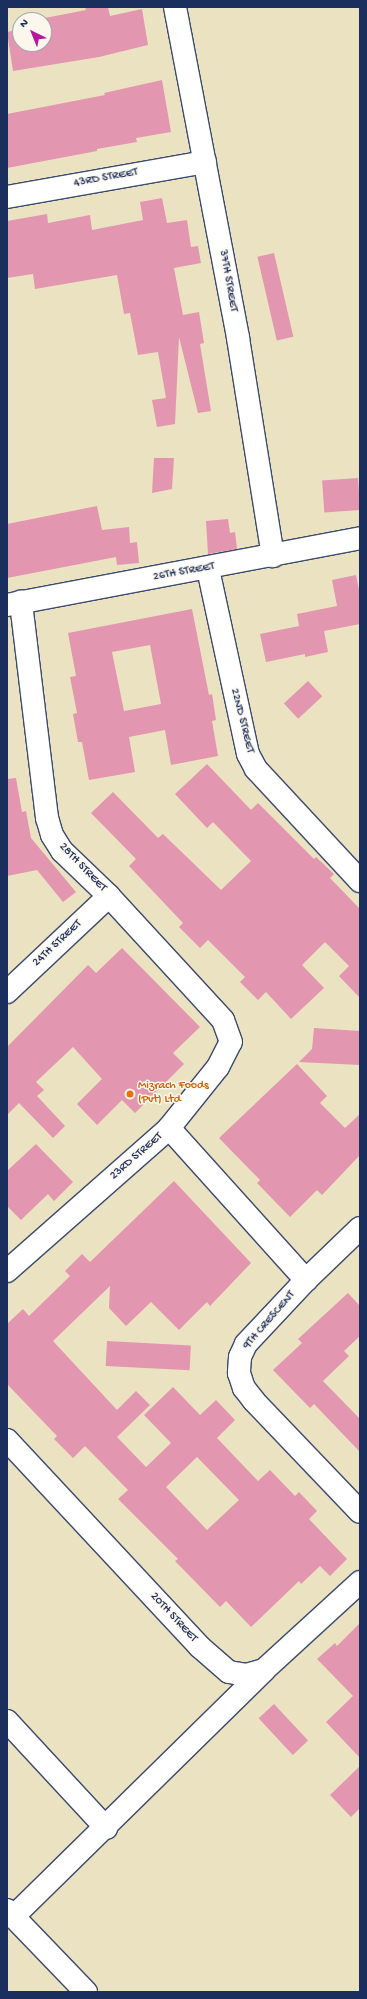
<!DOCTYPE html>
<style>
body{margin:0}
#map{position:relative;width:367px;height:1999px;overflow:hidden;background:#ebe2c2;font-family:"Gochi Hand",sans-serif}
div>[style]{position:absolute}
.building>*{inset:0;background:#e396af;transform-origin:0 0}
.roads{filter:drop-shadow(1px 0 #3a4a6d) drop-shadow(-1px 0 #3a4a6d) drop-shadow(0 1px #3a4a6d) drop-shadow(0 -1px #3a4a6d)}
.minor>*{height:22px;margin:-11px;padding:0 11px;transform-origin:11px;border-radius:11px;background:#fff}
.dots>*{width:11px;height:11px;translate:-50% -50%;box-sizing:border-box;border:2px solid #fbf7ec;border-radius:50%}
span{translate:-50% -50%;white-space:nowrap;text-align:center;line-height:1.15;-webkit-text-stroke:3px #fbf7ec;paint-order:stroke}
.street-label{font-size:12px;color:#1b2f5e}
.food-label{font-size:12px;color:#c56008}
.left{translate:0 -50%;text-align:left}
.frame{position:absolute;inset:0;border:8px solid #1b2f5e;pointer-events:none}
.north{position:absolute;left:12px;top:12px;width:40px;height:40px;box-sizing:border-box;background:#fbf7ec;border:1px solid #a1a7b3;border-radius:50%;rotate:317deg;font-size:11px;font-weight:700;line-height:16px;text-align:center;color:#1b2f5e}
.north::after{content:'';display:block;margin:auto;width:14px;height:18px;background:#b5179e;clip-path:polygon(50% 0,100% 100%,50% 72%,0 100%)}
</style>
<div id="map">
<div class="building">
<i style="clip-path:polygon(85px 7px,108px 7px,110px 16px,142px 9px,148px 45px,99px 57px,13px 71px,7px 32px,20px 29px,20px 44px,44px 44px,45px 18px,86px 10px)"></i>
<i style="clip-path:polygon(162px 80px,171px 132px,136px 138px,137px 142px,97px 149px,97px 151px,7px 168px,7px 114px,105px 95px,104px 93px)"></i>
<i style="clip-path:polygon(162px 198px,167px 223px,187px 220px,191px 247px,198px 246px,201px 263px,174px 268px,183px 315px,199px 312px,204px 343px,200px 344px,211px 411px,198px 413px,179px 337px,175px 424px,157px 427px,152px 400px,166px 398px,158px 352px,138px 355px,130px 313px,124px 314px,117px 275px,35px 289px,33px 274px,7px 278px,7px 221px,47px 214px,48px 223px,90px 215px,92px 230px,143px 220px,140px 202px)"></i>
<i style="left:274px;top:253px;width:86px;height:17px;rotate:77deg"></i>
<i style="clip-path:polygon(154px 458px,174px 458px,172px 489px,152px 493px)"></i>
<i style="left:358px;top:478px;width:32px;height:36px;rotate:86deg"></i>
<i style="clip-path:polygon(97px 506px,102px 530px,129px 527px,130px 543px,137px 542px,139px 563px,117px 565px,116px 557px,7px 578px,7px 524px)"></i>
<i style="clip-path:polygon(228px 519px,230px 533px,235px 532px,237px 549px,208px 554px,206px 521px)"></i>
<i style="clip-path:polygon(356px 575px,360px 595px,360px 624px,324px 631px,328px 652px,305px 657px,305px 654px,266px 662px,260px 634px,299px 626px,297px 614px,337px 606px,332px 580px)"></i>
<i style="clip-path:polygon(evenodd,192px 609px,209px 695px,212px 694px,216px 720px,212px 721px,218px 756px,171px 765px,165px 730px,129px 737px,135px 772px,89px 780px,82px 742px,78px 742px,73px 714px,77px 713px,70px 677px,76px 676px,68px 633px,192px 609px,150px 645px,161px 704px,124px 711px,112px 652px,150px 645px)"></i>
<i style="left:308px;top:681px;width:21px;height:33px;rotate:47deg"></i>
<i style="clip-path:polygon(207px 764px,251px 810px,258px 803px,314px 859px,316px 857px,334px 874px,330px 878px,360px 909px,360px 998px,339px 976px,349px 966px,325px 942px,302px 965px,324px 988px,291px 1019px,266px 992px,258px 1000px,240px 982px,245px 977px,208px 940px,200px 948px,179px 927px,183px 923px,129px 866px,136px 859px,91px 813px,113px 792px,158px 838px,163px 834px,221px 890px,251px 861px,213px 822px,207px 828px,175px 794px)"></i>
<i style="clip-path:polygon(16px 778px,22px 812px,26px 811px,31px 838px,76px 892px,63px 902px,37px 870px,7px 876px,7px 779px)"></i>
<i style="clip-path:polygon(122px 948px,200px 1027px,173px 1053px,184px 1064px,135px 1113px,122px 1100px,97px 1125px,77px 1104px,102px 1079px,73px 1047px,36px 1082px,44px 1090px,37px 1096px,65px 1126px,53px 1138px,19px 1103px,7px 1115px,7px 1047px,88px 965px,96px 973px)"></i>
<i style="clip-path:polygon(314px 1028px,360px 1031px,360px 1065px,299px 1062px,312px 1049px)"></i>
<i style="clip-path:polygon(297px 1064px,327px 1096px,320px 1103px,345px 1128px,360px 1114px,360px 1155px,322px 1195px,317px 1190px,290px 1217px,257px 1183px,260px 1180px,219px 1138px)"></i>
<i style="clip-path:polygon(36px 1144px,73px 1182px,54px 1201px,48px 1194px,21px 1220px,7px 1206px,7px 1171px)"></i>
<i style="clip-path:polygon(evenodd,174px 1181px,251px 1263px,210px 1306px,207px 1302px,179px 1330px,151px 1302px,126px 1326px,109px 1308px,110px 1286px,53px 1341px,117px 1410px,136px 1391px,150px 1405px,117px 1437px,146px 1467px,171px 1443px,144px 1415px,173px 1387px,200px 1415px,216px 1400px,235px 1420px,217px 1438px,258px 1481px,270px 1470px,295px 1496px,299px 1492px,317px 1511px,309px 1519px,347px 1559px,330px 1576px,320px 1566px,301px 1584px,299px 1581px,251px 1627px,226px 1601px,220px 1607px,175px 1561px,178px 1559px,118px 1499px,128px 1490px,85px 1446px,73px 1458px,54px 1439px,57px 1436px,7px 1384px,7px 1324px,23px 1309px,29px 1316px,70px 1276px,65px 1271px,82px 1254px,90px 1262px,174px 1181px,197px 1457px,239px 1500px,207px 1530px,166px 1487px,197px 1457px)"></i>
<i style="clip-path:polygon(348px 1293px,360px 1306px,360px 1336px,344px 1351px,349px 1356px,323px 1381px,360px 1419px,360px 1452px,314px 1404px,310px 1408px,273px 1370px,302px 1343px,298px 1339px)"></i>
<i style="left:107px;top:1341px;width:84px;height:25px;rotate:3deg"></i>
<i style="clip-path:polygon(360px 1623px,360px 1758px,326px 1722px,353px 1696px,317px 1659px,335px 1643px,337px 1646px)"></i>
<i style="left:274px;top:1704px;width:50px;height:21px;rotate:47deg"></i>
<i style="clip-path:polygon(360px 1766px,360px 1808px,351px 1817px,330px 1795px)"></i>
</div>
<div class="roads">
<div class="minor">
<i style="left:175px;top:7px;width:337px;rotate:79.2deg"></i>
<i style="left:238px;top:338px;width:221px;rotate:80.9deg"></i>
<i style="left:7px;top:197px;width:201px;rotate:-10deg"></i>
<i style="left:208px;top:569px;width:189px;rotate:77.8deg"></i>
<i style="left:248px;top:754px;width:17px;rotate:62deg"></i>
<i style="left:256px;top:769px;width:153px;rotate:47.1deg"></i>
<i style="left:7px;top:605px;width:359px;rotate:-10.7deg"></i>
<i style="left:7px;top:992px;width:140px;rotate:-43.3deg"></i>
<i style="left:169px;top:1128px;width:205px;rotate:48deg"></i>
<i style="left:360px;top:1228px;width:75px;rotate:136.1deg"></i>
<i style="left:306px;top:1280px;width:88px;rotate:133.2deg"></i>
<i style="left:246px;top:1344px;width:14px;rotate:115deg"></i>
<i style="left:240px;top:1357px;width:16px;rotate:94deg"></i>
<i style="left:239px;top:1373px;width:16px;rotate:72deg"></i>
<i style="left:244px;top:1388px;width:16px;rotate:52deg"></i>
<i style="left:254px;top:1401px;width:153px;rotate:46.3deg"></i>
<i style="left:7px;top:1271px;width:216px;rotate:-41.4deg"></i>
<i style="left:169px;top:1128px;width:78px;rotate:-51.2deg"></i>
<i style="left:218px;top:1067px;width:28px;rotate:-63deg"></i>
<i style="left:231px;top:1042px;width:23px;rotate:-110deg"></i>
<i style="left:223px;top:1020px;width:168px;rotate:-132.6deg"></i>
<i style="left:109px;top:896px;width:65px;rotate:-136.2deg"></i>
<i style="left:62px;top:851px;width:19px;rotate:-122deg"></i>
<i style="left:52px;top:835px;width:18px;rotate:-106deg"></i>
<i style="left:47px;top:818px;width:218px;rotate:-96.9deg"></i>
<i style="left:7px;top:1440px;width:283px;rotate:47deg"></i>
<i style="left:200px;top:1647px;width:38px;rotate:41deg"></i>
<i style="left:229px;top:1672px;width:17px;rotate:10deg"></i>
<i style="left:246px;top:1675px;width:19px;rotate:-16deg"></i>
<i style="left:264px;top:1670px;width:130px;rotate:-42.5deg"></i>
<i style="left:7px;top:1721px;width:146px;rotate:47.2deg"></i>
<i style="left:7px;top:1910px;width:114px;rotate:46.1deg"></i>
<i style="left:13px;top:1917px;width:352px;rotate:-44.5deg"></i>
</div>
</div>
<div class="dots">
<i style="left:130px;top:1094px;background:#e8710a"></i>
</div>
<div class="street-label">
<span style="left:106px;top:179px;rotate:-10deg">43RD STREET</span>
<span style="left:227px;top:281px;rotate:80deg">37TH STREET</span>
<span style="left:184px;top:573px;rotate:-10deg">26TH STREET</span>
<span style="left:241px;top:721px;rotate:76deg">22ND STREET</span>
<span style="left:82px;top:868px;rotate:46deg">28TH STREET</span>
<span style="left:58px;top:944px;rotate:-43deg">24TH STREET</span>
<span style="left:137px;top:1157px;rotate:-41deg">23RD STREET</span>
<span style="left:270px;top:1321px;rotate:-49deg">9TH CRESCENT</span>
<span style="left:173px;top:1618px;rotate:47deg">20TH STREET</span>
</div>
<div class="food-label">
<span class="left" style="left:138px;top:1094px">Mizrach Foods<br>(Pvt) Ltd</span>
</div>
<div class="frame"></div>
<div class="north">N</div>
</div>
